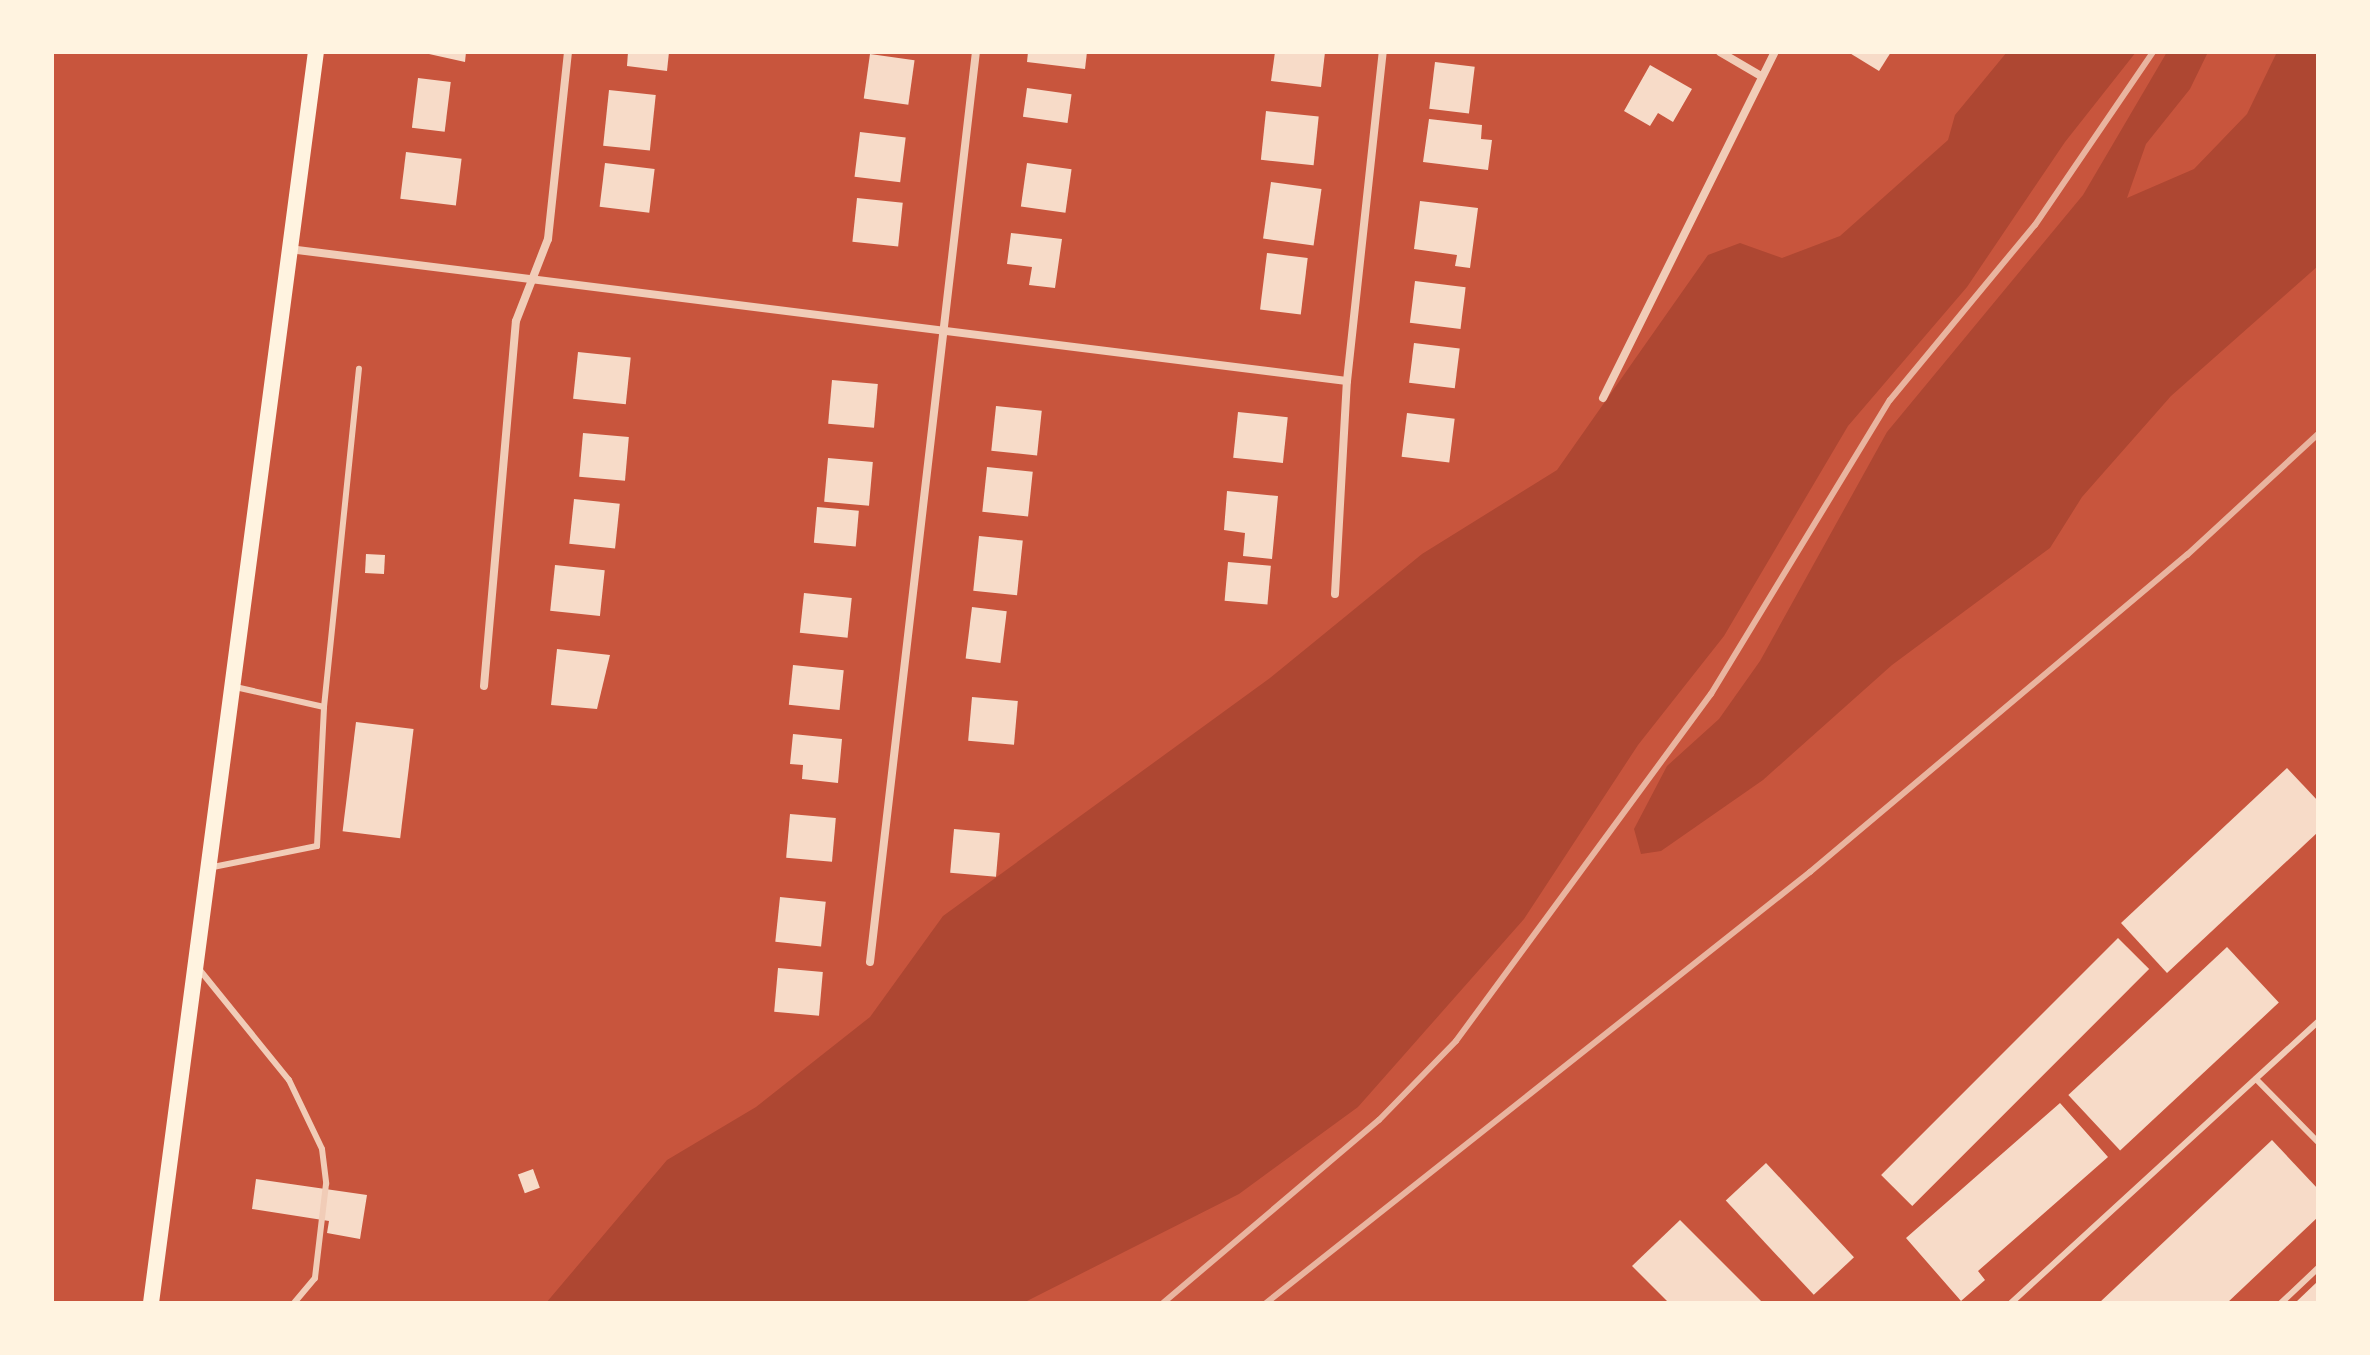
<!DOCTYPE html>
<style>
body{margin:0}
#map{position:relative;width:2370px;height:1355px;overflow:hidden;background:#c8553d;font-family:Overpass,sans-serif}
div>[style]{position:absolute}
.green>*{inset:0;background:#ae4732}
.building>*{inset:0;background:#f7dbc8;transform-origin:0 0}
.service>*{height:6px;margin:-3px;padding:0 3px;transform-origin:3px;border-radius:3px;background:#f1ccb7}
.minor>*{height:8px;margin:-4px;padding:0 4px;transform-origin:4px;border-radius:4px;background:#f1ccb7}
.secondary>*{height:16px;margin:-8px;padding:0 8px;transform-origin:8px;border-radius:8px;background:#fff3e0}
.rail>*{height:6px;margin:-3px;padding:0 3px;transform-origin:3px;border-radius:3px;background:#e9b49f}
span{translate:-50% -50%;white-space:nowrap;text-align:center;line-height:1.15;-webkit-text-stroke:6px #fff3e0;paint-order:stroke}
.frame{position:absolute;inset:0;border:54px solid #fff3e0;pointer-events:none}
</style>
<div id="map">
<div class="green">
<i style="clip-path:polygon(2007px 52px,2136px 52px,2065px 142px,1967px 287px,1848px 426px,1724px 636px,1638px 745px,1524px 919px,1358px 1107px,1239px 1194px,1023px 1303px,546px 1303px,667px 1160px,756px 1107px,870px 1017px,943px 916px,1270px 678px,1422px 554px,1557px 470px,1708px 255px,1740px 243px,1782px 258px,1840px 236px,1948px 140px,1955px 115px)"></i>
<i style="clip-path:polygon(2167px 52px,2208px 52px,2190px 89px,2146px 144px,2127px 198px,2194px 169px,2247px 114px,2277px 52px,2318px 52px,2318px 266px,2171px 396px,2082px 497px,2050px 548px,1892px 665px,1763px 780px,1661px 851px,1641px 854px,1634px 829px,1667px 766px,1719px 719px,1760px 661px,1887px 432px,2083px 195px)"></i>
</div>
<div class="building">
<i style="clip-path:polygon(420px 52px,466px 52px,465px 62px)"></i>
<i style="clip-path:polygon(628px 52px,669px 52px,667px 71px,627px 66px)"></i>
<i style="clip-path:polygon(1028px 52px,1087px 52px,1085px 69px,1027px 62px)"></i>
<i style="clip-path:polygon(1275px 52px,1325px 52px,1321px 87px,1271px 81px)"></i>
<i style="clip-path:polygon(1848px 52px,1891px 52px,1879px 71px)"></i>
<i style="left:870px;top:54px;width:45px;height:45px;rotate:8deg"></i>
<i style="left:1435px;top:62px;width:40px;height:47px;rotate:7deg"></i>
<i style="clip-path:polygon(1650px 65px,1692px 89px,1673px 122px,1658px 113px,1650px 126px,1624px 111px)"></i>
<i style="left:418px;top:78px;width:33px;height:50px;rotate:7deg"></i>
<i style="left:1027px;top:88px;width:45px;height:29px;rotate:8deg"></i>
<i style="left:609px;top:90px;width:47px;height:56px;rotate:6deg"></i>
<i style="left:1266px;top:111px;width:53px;height:49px;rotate:6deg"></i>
<i style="clip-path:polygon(1429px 119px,1482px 125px,1481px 139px,1492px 140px,1488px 170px,1423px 162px)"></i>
<i style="left:860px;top:132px;width:46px;height:45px;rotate:7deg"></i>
<i style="left:406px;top:152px;width:56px;height:47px;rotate:7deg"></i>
<i style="left:605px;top:163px;width:50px;height:44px;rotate:7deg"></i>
<i style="left:1027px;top:163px;width:45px;height:44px;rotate:8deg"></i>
<i style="left:1271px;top:182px;width:51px;height:57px;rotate:8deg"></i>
<i style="left:857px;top:198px;width:46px;height:44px;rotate:6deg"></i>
<i style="clip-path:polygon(1420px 201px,1478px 208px,1470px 268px,1455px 266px,1457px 255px,1414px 249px)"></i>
<i style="clip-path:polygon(1011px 233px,1062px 239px,1055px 288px,1029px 285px,1032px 267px,1007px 264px)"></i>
<i style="left:1267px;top:253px;width:41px;height:57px;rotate:7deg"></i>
<i style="left:1415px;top:281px;width:51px;height:42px;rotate:7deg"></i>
<i style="left:1414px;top:343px;width:46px;height:40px;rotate:7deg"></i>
<i style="left:578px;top:352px;width:53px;height:47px;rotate:6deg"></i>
<i style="left:832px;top:380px;width:46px;height:44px;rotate:5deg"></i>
<i style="left:996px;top:406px;width:46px;height:45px;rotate:6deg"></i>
<i style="left:1238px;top:412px;width:50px;height:46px;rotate:6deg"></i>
<i style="left:1407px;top:413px;width:48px;height:44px;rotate:7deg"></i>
<i style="left:583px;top:433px;width:46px;height:44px;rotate:5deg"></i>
<i style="left:828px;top:458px;width:45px;height:44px;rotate:5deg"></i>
<i style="left:987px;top:467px;width:46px;height:45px;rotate:6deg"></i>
<i style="clip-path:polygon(1227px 491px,1278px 496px,1272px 559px,1243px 556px,1245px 533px,1224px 530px)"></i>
<i style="left:574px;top:499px;width:46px;height:45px;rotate:6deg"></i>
<i style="left:817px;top:507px;width:42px;height:36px;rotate:5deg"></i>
<i style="left:979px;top:536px;width:44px;height:55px;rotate:6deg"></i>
<i style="left:366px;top:554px;width:19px;height:19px;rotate:3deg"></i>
<i style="left:1228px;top:562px;width:43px;height:39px;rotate:5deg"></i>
<i style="left:555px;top:565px;width:50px;height:46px;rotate:6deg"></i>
<i style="left:804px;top:593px;width:48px;height:40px;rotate:6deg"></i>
<i style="left:972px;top:607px;width:35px;height:52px;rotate:7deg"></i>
<i style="clip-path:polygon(557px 649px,610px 655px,597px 709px,551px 705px)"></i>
<i style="left:793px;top:665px;width:51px;height:40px;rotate:6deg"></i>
<i style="left:972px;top:697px;width:46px;height:44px;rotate:5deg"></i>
<i style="left:356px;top:722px;width:58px;height:110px;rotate:7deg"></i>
<i style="clip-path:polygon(793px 734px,842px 739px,838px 783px,802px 779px,803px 765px,790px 764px)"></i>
<i style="clip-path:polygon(2287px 768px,2318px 801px,2318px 832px,2167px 973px,2121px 923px)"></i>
<i style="left:790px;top:814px;width:46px;height:44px;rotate:5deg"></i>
<i style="left:954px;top:829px;width:46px;height:44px;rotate:5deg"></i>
<i style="left:780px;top:897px;width:46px;height:45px;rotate:6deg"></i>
<i style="left:2118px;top:938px;width:44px;height:335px;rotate:45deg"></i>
<i style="left:2227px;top:947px;width:76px;height:217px;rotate:47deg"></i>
<i style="left:778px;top:968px;width:45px;height:44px;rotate:5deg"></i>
<i style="clip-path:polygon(2060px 1103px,2108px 1157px,1978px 1271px,1985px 1280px,1961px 1301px,1906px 1238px)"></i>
<i style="clip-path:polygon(2272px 1140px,2318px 1189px,2318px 1217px,2227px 1303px,2099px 1303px)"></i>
<i style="left:1766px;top:1163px;width:129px;height:55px;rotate:47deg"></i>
<i style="left:533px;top:1169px;width:20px;height:16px;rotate:70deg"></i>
<i style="clip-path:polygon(256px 1179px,367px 1195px,360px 1239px,327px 1233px,329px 1221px,252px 1209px)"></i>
<i style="clip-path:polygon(1680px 1220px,1763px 1303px,1669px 1303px,1632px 1266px)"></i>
<i style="clip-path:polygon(2318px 1281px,2318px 1303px,2295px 1303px)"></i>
</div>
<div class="service">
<i style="left:324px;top:707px;width:340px;rotate:-84.1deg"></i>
<i style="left:213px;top:867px;width:106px;rotate:-11.4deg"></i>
<i style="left:317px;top:846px;width:139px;rotate:-87.1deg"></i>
<i style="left:324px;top:707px;width:91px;rotate:-167.3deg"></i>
<i style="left:199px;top:969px;width:143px;rotate:51deg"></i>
<i style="left:289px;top:1080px;width:76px;rotate:64.4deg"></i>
<i style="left:322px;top:1149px;width:35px;rotate:83deg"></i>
<i style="left:326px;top:1184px;width:95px;rotate:96.7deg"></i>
<i style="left:315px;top:1278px;width:33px;rotate:130deg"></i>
<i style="left:2256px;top:1079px;width:88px;rotate:45.5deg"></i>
<i style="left:2011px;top:1303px;width:416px;rotate:-42.5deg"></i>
<i style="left:2281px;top:1303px;width:51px;rotate:-43.4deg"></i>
</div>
<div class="minor">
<i style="left:1720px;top:52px;width:48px;rotate:30.3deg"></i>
<i style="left:289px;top:249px;width:1066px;rotate:7.11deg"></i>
<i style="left:1603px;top:398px;width:386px;rotate:-63.6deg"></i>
<i style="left:1335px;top:594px;width:213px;rotate:-86.8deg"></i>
<i style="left:1347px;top:381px;width:331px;rotate:-83.8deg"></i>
<i style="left:484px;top:686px;width:366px;rotate:-85deg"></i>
<i style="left:516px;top:321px;width:88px;rotate:-68.7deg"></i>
<i style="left:548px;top:239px;width:188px;rotate:-83.9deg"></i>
<i style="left:870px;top:962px;width:916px;rotate:-83.36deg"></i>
</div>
<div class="secondary">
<i style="left:151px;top:1303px;width:1262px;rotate:-82.49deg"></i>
</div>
<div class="rail">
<i style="left:1163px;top:1303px;width:283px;rotate:-40.3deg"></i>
<i style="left:1379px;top:1120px;width:110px;rotate:-45.7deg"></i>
<i style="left:1456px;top:1041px;width:431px;rotate:-53.7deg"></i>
<i style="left:1711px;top:694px;width:344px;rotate:-58.7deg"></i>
<i style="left:1890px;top:400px;width:227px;rotate:-50.4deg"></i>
<i style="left:2035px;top:225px;width:209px;rotate:-55.7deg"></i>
<i style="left:1266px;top:1303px;width:694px;rotate:-38.39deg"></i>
<i style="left:1810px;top:872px;width:493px;rotate:-40.1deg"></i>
<i style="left:2187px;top:555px;width:178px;rotate:-42.7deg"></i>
</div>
<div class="frame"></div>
</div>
